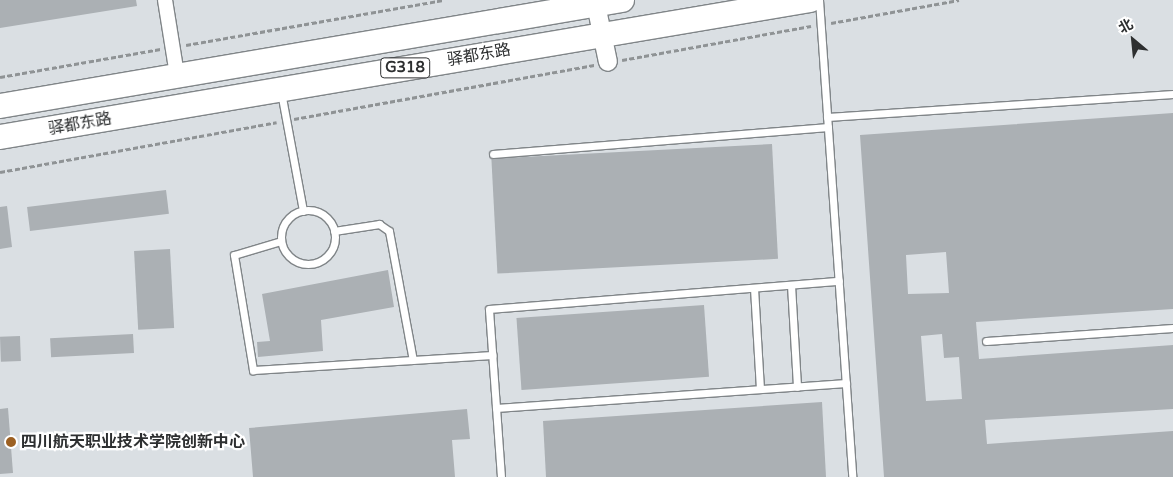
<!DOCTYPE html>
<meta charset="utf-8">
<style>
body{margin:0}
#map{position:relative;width:1173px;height:477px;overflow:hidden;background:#dadfe3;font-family:"Varela Round","Noto Sans SC",sans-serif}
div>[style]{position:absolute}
.building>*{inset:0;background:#abb0b4;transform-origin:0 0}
.path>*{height:2.5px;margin-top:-1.25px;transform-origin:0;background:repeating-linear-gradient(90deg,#8f9395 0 5px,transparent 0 7.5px)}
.roads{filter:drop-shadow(1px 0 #808588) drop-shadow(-1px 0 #808588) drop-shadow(0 1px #808588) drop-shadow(0 -1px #808588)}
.service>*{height:7px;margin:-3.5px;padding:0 3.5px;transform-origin:3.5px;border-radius:3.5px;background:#fff}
.service>.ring{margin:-3.5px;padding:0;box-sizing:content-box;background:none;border:7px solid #fff;border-radius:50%}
.minor>*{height:14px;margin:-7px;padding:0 7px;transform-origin:7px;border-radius:7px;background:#fff}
.tertiary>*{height:18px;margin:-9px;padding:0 9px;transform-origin:9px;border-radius:9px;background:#fff}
.trunk>*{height:24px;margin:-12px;padding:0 12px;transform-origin:12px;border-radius:12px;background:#fff}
.dots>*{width:14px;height:14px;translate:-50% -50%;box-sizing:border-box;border:2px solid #fff;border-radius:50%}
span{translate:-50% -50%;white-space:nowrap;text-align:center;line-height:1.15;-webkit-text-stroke:4.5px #fff;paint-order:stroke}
.shield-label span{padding:1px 4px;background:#fff;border:1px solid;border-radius:4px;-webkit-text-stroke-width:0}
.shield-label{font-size:15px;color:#2d2f30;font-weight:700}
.street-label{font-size:16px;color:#2d2f30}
.poi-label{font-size:16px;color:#2d2f30;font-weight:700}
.left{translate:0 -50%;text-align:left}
.north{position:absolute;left:1108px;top:15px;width:50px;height:50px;-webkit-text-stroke:4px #fff;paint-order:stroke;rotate:332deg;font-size:14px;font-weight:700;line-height:20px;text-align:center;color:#2d2f30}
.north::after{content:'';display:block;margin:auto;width:18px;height:22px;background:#2d2f30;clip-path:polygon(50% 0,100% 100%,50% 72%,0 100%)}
</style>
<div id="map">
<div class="building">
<i style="clip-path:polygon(0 0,136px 0,137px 6px,0 28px)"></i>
<i style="clip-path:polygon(evenodd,1173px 113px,1173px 309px,976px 322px,979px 359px,1173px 345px,1173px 409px,985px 420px,987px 444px,1173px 431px,1173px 477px,884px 477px,860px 135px,1173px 113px,946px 252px,949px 293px,908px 294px,906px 255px,946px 252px,1173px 113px,942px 334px,944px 358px,959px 357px,962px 399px,926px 401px,921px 336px,942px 334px)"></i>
<i style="left:772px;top:144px;width:115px;height:281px;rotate:87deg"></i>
<i style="left:166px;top:190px;width:24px;height:140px;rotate:83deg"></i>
<i style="clip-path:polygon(7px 206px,12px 247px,0 249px,0 207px)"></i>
<i style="left:170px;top:249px;width:79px;height:36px;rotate:87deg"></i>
<i style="clip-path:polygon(388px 270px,394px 307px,321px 320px,323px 351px,258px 357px,257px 342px,270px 341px,262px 294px)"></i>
<i style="left:704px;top:305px;width:72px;height:188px;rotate:86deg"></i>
<i style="left:133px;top:334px;width:19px;height:83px;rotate:87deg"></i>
<i style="left:20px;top:336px;width:25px;height:20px;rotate:88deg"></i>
<i style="clip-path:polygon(822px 402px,826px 477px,546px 477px,543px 421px)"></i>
<i style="clip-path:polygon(8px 408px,13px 473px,0 474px,0 409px)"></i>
<i style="clip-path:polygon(467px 409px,470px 439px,452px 440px,455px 477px,253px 477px,249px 428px)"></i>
</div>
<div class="path">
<i style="left:831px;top:23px;width:130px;rotate:-10.2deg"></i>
<i style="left:186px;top:45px;width:261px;rotate:-9.9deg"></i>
<i style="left:622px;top:60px;width:192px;rotate:-10.2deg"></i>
<i style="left:0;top:77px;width:163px;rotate:-9.9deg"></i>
<i style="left:294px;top:119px;width:305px;rotate:-10.2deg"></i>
<i style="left:0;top:172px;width:281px;rotate:-10.2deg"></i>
</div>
<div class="roads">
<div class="service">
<i style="left:819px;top:0;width:478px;rotate:86deg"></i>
<i style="left:281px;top:92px;width:121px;rotate:79.5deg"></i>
<i style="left:827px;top:117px;width:347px;rotate:-3.8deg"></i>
<i style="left:493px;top:154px;width:336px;rotate:-4.6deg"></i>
<i class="ring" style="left:281px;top:210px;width:47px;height:47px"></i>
<i style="left:334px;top:231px;width:46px;rotate:-8.8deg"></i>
<i style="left:379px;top:224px;width:12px;rotate:35deg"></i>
<i style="left:389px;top:231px;width:131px;rotate:79.5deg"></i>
<i style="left:281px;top:241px;width:49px;rotate:163.4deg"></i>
<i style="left:234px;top:255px;width:117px;rotate:80.6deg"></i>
<i style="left:253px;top:370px;width:240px;rotate:-3.6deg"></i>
<i style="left:791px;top:285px;width:102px;rotate:86.6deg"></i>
<i style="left:754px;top:288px;width:101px;rotate:86.6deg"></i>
<i style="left:986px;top:341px;width:187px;rotate:-4deg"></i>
<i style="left:496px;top:408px;width:351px;rotate:-4.1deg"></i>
<i style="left:501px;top:477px;width:168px;rotate:-94.1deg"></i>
<i style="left:489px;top:309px;width:351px;rotate:-4.6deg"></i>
</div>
<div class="minor">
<i style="left:165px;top:0;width:76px;rotate:80.9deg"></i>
</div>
<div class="tertiary">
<i style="left:595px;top:0;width:63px;rotate:78.2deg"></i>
</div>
<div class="trunk">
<i style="left:0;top:106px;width:631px;rotate:-9.67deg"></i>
<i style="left:0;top:137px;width:822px;rotate:-9.6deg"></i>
</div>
</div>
<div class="dots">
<i style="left:11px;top:442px;background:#9c6022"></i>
</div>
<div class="shield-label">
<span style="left:405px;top:68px">G318</span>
</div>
<div class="street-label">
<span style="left:479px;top:55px;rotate:-10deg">驿都东路</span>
<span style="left:80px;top:124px;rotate:-10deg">驿都东路</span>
</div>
<div class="poi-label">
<span class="left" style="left:21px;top:442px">四川航天职业技术学院创新中心</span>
</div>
<div class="north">北</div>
</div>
